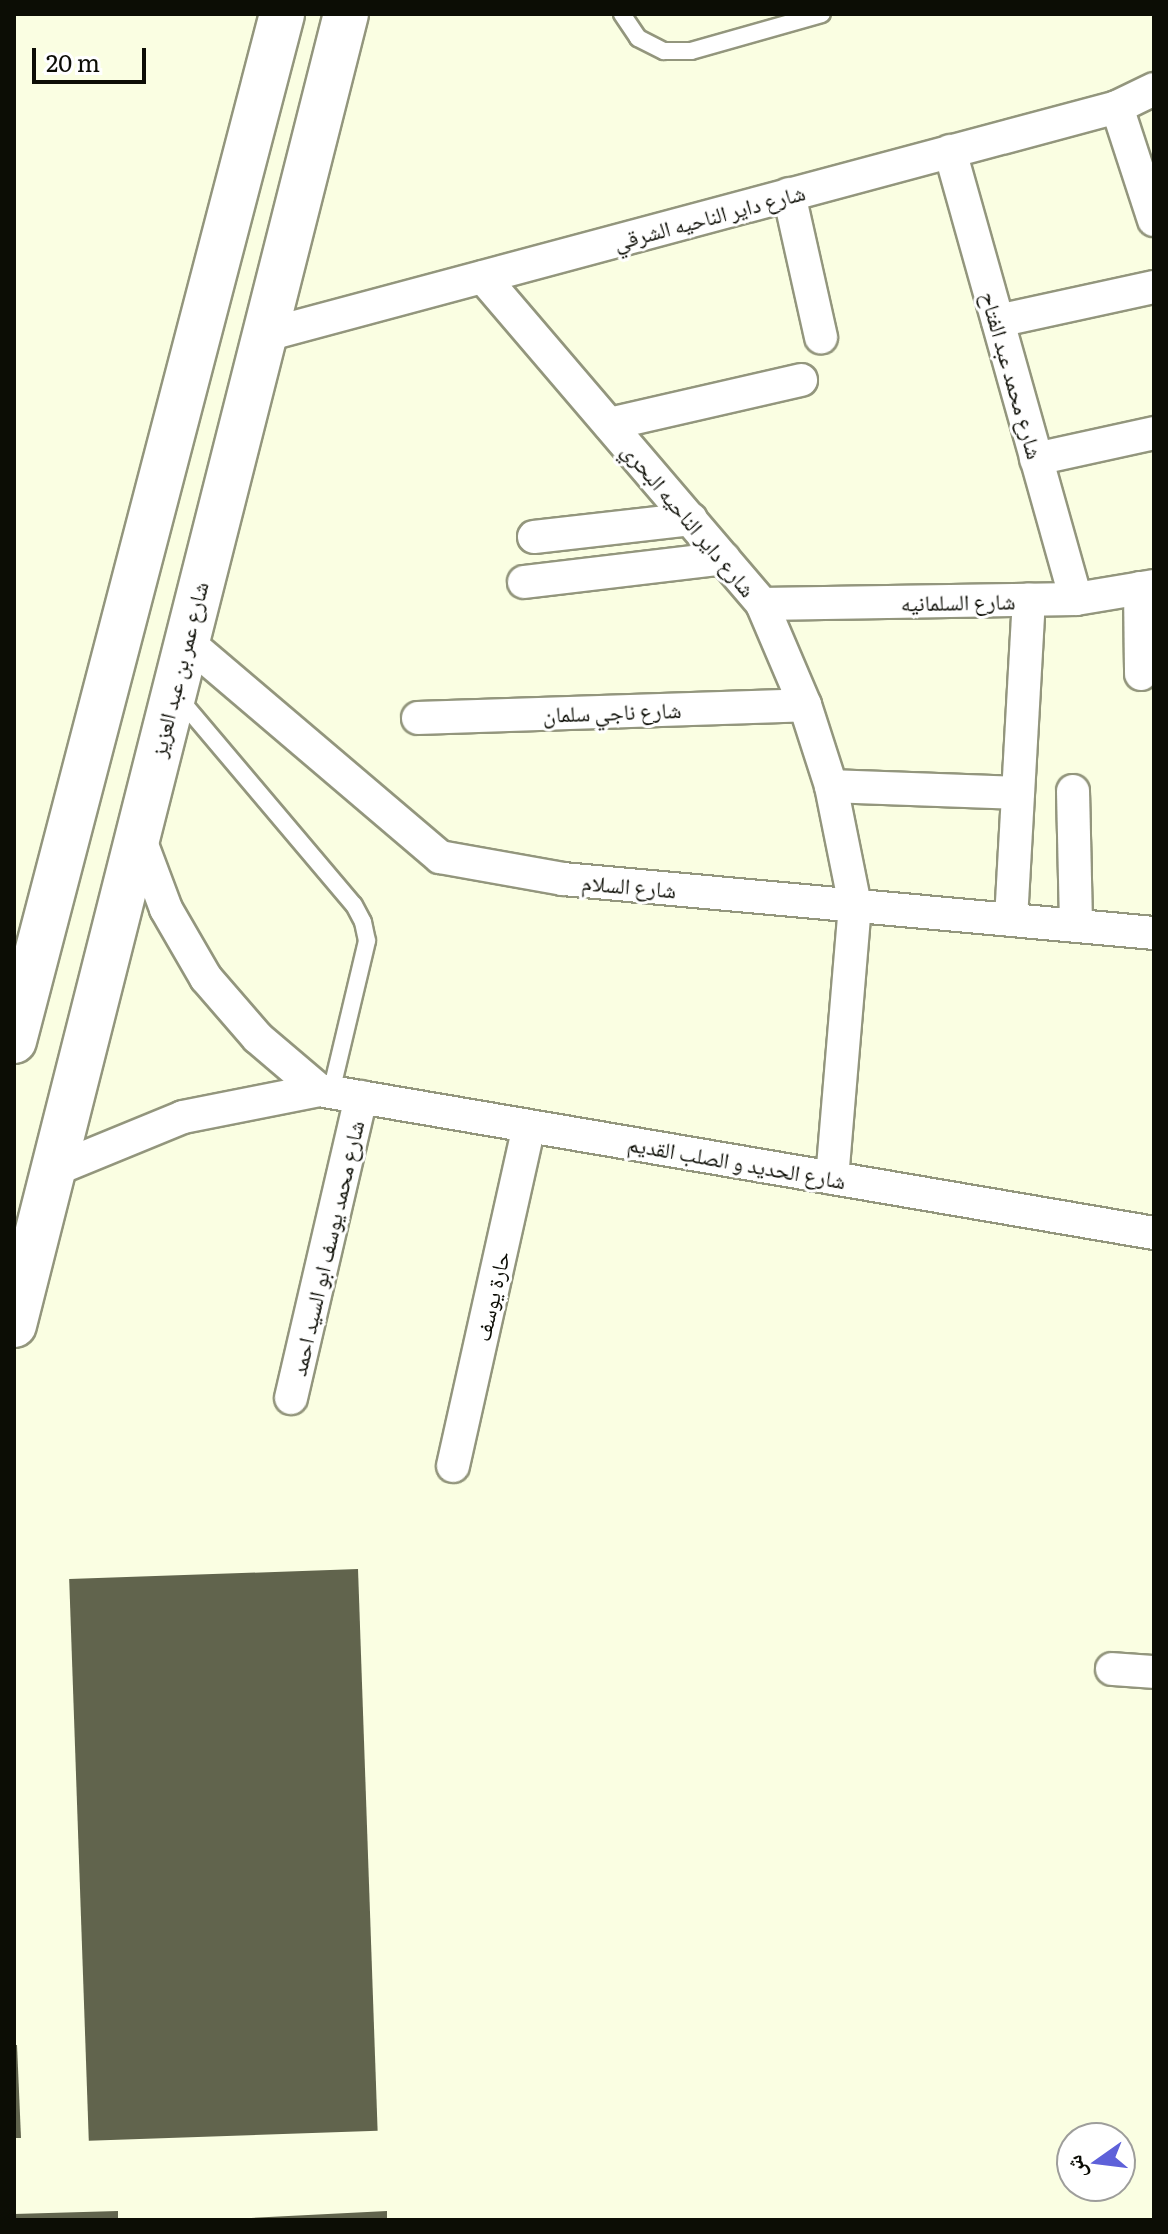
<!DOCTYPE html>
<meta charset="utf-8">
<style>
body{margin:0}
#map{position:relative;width:1168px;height:2234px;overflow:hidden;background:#fafee2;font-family:Literata,"Noto Naskh Arabic",serif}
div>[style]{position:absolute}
.building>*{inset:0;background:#61644d;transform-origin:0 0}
.roads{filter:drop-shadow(2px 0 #93967d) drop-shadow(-2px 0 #93967d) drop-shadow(0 2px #93967d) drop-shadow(0 -2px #93967d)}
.service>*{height:16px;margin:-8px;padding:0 8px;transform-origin:8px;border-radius:8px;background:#fff}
.minor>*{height:32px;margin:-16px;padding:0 16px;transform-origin:16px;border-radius:16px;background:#fff}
.secondary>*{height:44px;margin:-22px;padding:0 22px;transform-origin:22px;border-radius:22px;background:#fff}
span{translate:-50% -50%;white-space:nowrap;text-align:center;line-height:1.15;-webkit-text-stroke:6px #fff;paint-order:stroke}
.street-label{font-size:22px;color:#0c0d05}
.frame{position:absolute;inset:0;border:16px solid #0c0d05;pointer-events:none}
.north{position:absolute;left:1056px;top:2122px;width:80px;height:80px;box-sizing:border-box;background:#fff;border:2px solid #9e9e9b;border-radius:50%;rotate:256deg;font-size:22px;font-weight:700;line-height:32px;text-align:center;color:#0c0d05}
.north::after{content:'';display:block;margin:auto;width:28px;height:36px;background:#5e61d9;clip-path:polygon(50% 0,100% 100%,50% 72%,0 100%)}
.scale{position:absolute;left:32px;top:48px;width:114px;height:36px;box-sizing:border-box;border:4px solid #0c0d05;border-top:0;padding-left:10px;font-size:24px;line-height:28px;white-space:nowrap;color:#0c0d05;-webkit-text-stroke:6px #fff;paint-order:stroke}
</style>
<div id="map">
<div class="building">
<i style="left:358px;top:1569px;width:562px;height:289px;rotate:88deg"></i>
<i style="clip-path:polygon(14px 2045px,17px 2045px,21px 2138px,14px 2138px)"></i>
<i style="clip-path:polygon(118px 2211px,118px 2220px,14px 2220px,14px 2214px)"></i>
<i style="clip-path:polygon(387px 2211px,387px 2220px,251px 2220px,251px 2218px)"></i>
</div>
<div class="roads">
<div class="service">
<i style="left:622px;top:14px;width:29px;rotate:56deg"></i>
<i style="left:638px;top:38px;width:29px;rotate:27deg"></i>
<i style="left:664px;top:51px;width:27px"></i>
<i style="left:691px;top:51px;width:136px;rotate:-15.8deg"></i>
<i style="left:178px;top:697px;width:272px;rotate:49.8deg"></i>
<i style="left:354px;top:905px;width:19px;rotate:62deg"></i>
<i style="left:363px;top:922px;width:19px;rotate:78deg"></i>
<i style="left:367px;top:941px;width:155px;rotate:103.4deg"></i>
</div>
<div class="minor">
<i style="left:1117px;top:107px;width:119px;rotate:71.9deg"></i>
<i style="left:950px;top:151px;width:465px;rotate:74.3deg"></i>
<i style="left:789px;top:194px;width:147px;rotate:77.4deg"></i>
<i style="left:483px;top:277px;width:430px;rotate:49.5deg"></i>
<i style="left:762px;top:604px;width:110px;rotate:66.9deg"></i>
<i style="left:805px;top:705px;width:85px;rotate:72.2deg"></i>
<i style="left:831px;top:786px;width:121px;rotate:78.6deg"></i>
<i style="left:855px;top:905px;width:274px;rotate:94.8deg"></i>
<i style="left:998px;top:321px;width:160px;rotate:-12.3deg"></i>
<i style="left:262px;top:336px;width:885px;rotate:-14.99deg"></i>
<i style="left:1117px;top:107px;width:41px;rotate:-25.9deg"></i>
<i style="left:609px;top:424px;width:197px;rotate:-12.9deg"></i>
<i style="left:1036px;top:459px;width:121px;rotate:-12.4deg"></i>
<i style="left:534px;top:537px;width:158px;rotate:-6.5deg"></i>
<i style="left:524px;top:582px;width:201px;rotate:-6.8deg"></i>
<i style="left:1140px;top:588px;width:86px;rotate:89.3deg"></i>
<i style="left:762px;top:604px;width:314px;rotate:-0.9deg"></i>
<i style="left:1076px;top:599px;width:79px;rotate:-9.5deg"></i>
<i style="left:185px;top:640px;width:335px;rotate:40.4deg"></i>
<i style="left:440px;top:857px;width:125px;rotate:10.1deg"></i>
<i style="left:563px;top:879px;width:593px;rotate:5.22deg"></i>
<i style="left:418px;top:718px;width:387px;rotate:-1.9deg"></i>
<i style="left:831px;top:786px;width:187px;rotate:2.1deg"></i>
<i style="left:1073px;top:791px;width:135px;rotate:88.7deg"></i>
<i style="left:138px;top:834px;width:80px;rotate:69.5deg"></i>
<i style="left:166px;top:909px;width:80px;rotate:59.9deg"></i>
<i style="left:206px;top:978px;width:79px;rotate:49.1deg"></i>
<i style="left:258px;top:1038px;width:80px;rotate:40.4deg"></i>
<i style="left:1011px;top:920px;width:321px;rotate:-86.8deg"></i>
<i style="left:54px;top:1170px;width:139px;rotate:-22.3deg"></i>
<i style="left:183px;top:1117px;width:139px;rotate:-11.2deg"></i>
<i style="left:319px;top:1090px;width:847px;rotate:9.72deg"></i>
<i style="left:291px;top:1398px;width:309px;rotate:-76.9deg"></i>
<i style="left:453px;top:1466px;width:348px;rotate:-77.4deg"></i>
<i style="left:1112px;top:1669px;width:42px;rotate:4.1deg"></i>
</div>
<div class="secondary">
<i style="left:14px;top:1041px;width:1061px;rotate:-75.37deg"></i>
<i style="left:14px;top:1325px;width:1352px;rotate:-75.79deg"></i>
</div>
</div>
<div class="street-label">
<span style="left:709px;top:216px;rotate:-15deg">شارع داير الناحيه الشرقي</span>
<span style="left:1013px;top:375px;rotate:74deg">شارع محمد عبد الفتاح</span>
<span style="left:690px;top:519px;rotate:50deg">شارع داير الناحيه البحري</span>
<span style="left:958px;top:601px;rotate:-1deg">شارع السلمانيه</span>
<span style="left:178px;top:669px;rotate:-76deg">شارع عمر بن عبد العزيز</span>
<span style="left:612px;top:711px;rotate:-2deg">شارع ناجي سلمان</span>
<span style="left:629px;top:885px;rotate:5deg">شارع السلام</span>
<span style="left:737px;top:1161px;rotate:10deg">شارع الحديد و الصلب القديم</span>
<span style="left:326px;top:1248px;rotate:-77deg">شارع محمد يوسف ابو السيد احمد</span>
<span style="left:491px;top:1296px;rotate:-77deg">حارة يوسف</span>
</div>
<div class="frame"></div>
<div class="north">ش</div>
<div class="scale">20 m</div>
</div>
